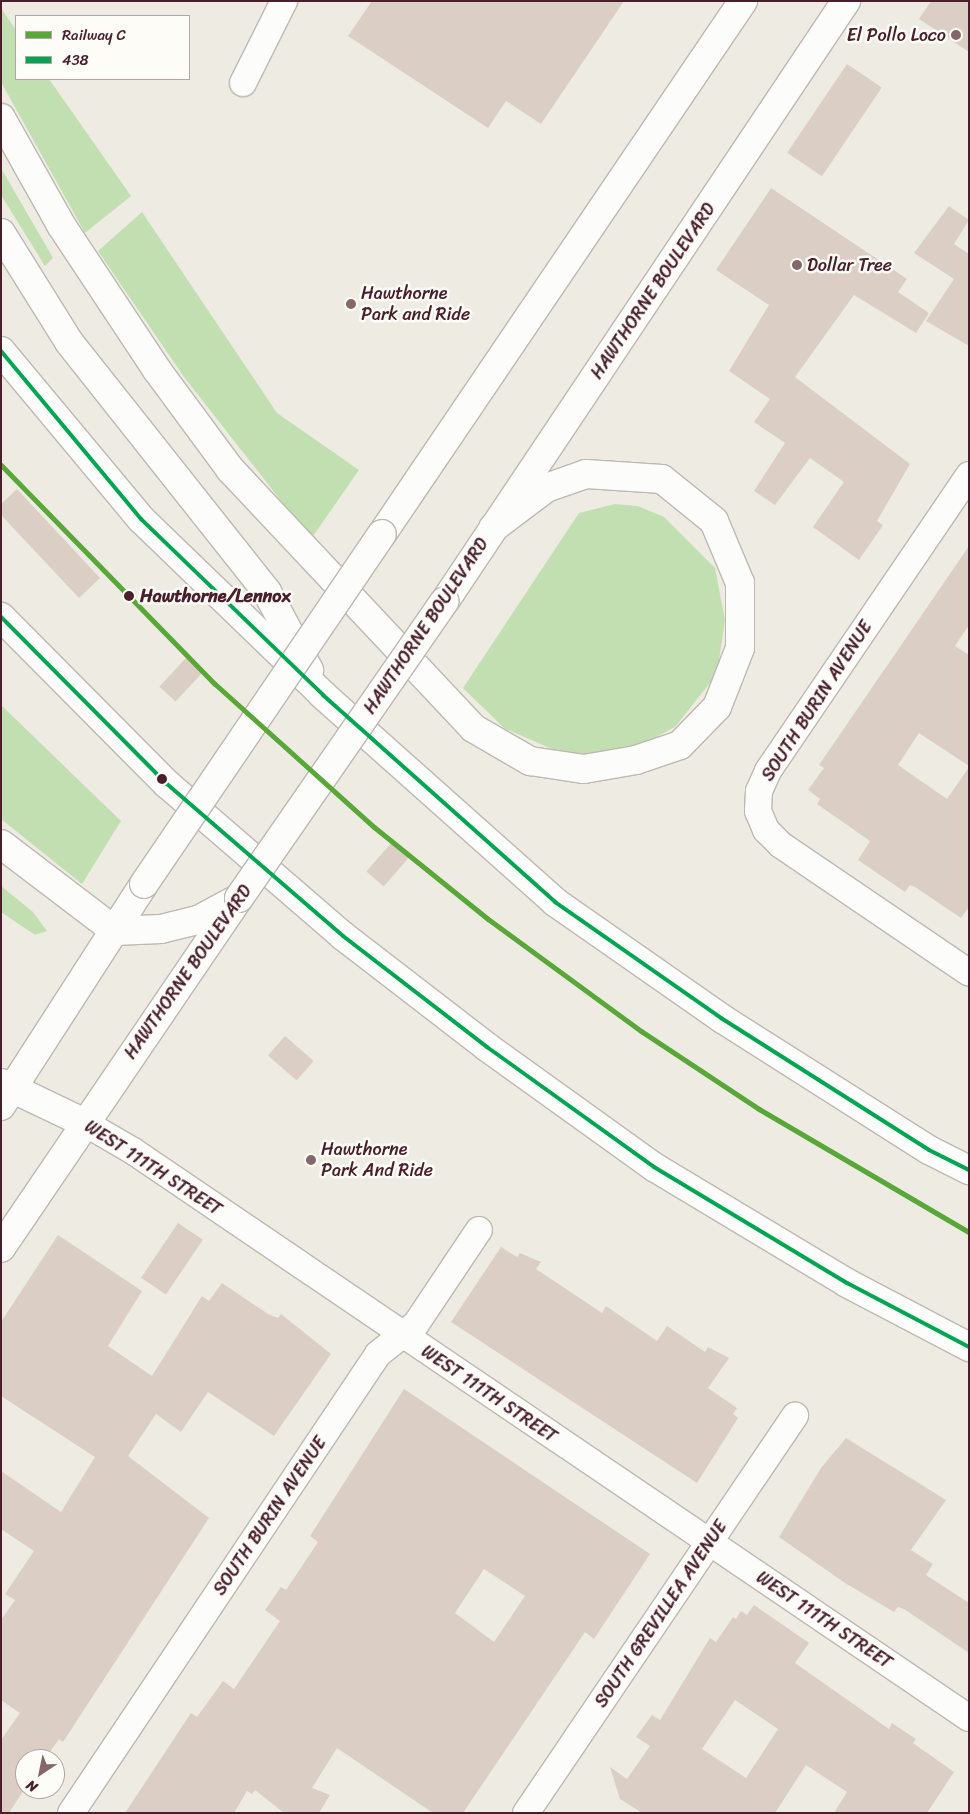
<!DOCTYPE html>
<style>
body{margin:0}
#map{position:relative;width:970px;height:1814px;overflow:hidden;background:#eeece2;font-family:Sriracha,sans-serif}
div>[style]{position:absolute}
.green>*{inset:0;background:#c1dfb0}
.building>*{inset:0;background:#dbcec5;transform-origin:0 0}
.roads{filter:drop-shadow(1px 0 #beb8b3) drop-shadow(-1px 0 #beb8b3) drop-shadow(0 1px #beb8b3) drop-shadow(0 -1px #beb8b3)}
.street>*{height:26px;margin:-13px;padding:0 13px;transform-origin:13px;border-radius:13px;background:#fcfcfb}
.secondary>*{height:28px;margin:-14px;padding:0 14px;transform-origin:14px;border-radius:14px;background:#fcfcfb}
.primary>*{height:28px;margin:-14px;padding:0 14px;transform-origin:14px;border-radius:14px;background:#fcfcfb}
.highway>*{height:28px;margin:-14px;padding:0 14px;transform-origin:14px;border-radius:14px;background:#fcfcfb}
.bridges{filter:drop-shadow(1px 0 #beb8b3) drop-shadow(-1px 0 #beb8b3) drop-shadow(0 1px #beb8b3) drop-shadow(0 -1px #beb8b3)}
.primary-bridge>*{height:28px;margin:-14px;padding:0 14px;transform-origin:14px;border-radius:14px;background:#fcfcfb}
.bus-1>*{height:4px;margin:-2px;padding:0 2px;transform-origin:2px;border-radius:2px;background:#00a651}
.rail-1>*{height:5px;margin:-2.5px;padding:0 2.5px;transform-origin:2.5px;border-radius:2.5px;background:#58a738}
.dots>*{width:14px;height:14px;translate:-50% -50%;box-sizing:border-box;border:2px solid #fdfcf7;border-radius:50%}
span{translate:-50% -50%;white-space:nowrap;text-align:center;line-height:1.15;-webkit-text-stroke:5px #fdfcf7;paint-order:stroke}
.poi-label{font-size:18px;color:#4a1f2b}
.right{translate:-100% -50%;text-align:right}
.left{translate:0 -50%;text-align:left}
.street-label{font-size:18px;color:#4a1f2b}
.stop-label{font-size:18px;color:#4a1f2b;font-weight:700}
.frame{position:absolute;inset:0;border:2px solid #4a1f2b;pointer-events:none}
.legend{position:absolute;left:15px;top:15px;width:175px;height:65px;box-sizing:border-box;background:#fdfcf7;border:1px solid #b5a4a5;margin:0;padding:6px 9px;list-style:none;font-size:15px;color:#4a1f2b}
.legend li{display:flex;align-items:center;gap:10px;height:25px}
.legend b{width:25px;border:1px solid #b5a4a5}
.north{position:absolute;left:15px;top:1749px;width:50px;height:50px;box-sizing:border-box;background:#fdfcf7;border:1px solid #b5a4a5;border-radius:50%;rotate:214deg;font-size:14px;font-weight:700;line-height:20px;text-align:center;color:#4a1f2b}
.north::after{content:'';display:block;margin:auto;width:18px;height:22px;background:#83676b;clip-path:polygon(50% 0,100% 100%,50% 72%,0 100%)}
</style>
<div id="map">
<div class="green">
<i style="clip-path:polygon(1px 8px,16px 30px,16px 79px,49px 79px,131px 196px,85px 233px,1px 82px)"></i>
<i style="clip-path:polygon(1px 168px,53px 258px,45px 266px,1px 195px)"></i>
<i style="clip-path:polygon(142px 212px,277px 413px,359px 470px,311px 539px,184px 377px,98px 251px)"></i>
<i style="clip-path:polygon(615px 504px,638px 506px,664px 517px,715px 568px,725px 620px,717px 674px,675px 727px,639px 746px,607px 754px,568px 756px,504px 728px,463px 688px,579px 513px)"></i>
<i style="clip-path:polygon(1px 705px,121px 821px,82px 884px,1px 819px)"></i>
<i style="clip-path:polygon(1px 886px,33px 912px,47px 931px,35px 935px,1px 912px)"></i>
</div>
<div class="building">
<i style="clip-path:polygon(372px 1px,624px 1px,541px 124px,506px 101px,488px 128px,348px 36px)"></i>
<i style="clip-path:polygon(931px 1px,969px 1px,969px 52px,919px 19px)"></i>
<i style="left:847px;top:64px;width:42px;height:107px;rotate:34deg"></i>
<i style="clip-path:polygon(771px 188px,907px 279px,898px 292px,929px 313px,916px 333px,854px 295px,795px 377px,910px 464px,877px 521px,883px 525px,859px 560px,813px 527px,844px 482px,810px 458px,775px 505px,754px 491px,785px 443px,754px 422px,770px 399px,729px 371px,769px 305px,716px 270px)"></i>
<i style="clip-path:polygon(949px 206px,969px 220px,954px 244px,969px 254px,969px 346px,926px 321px,954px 279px,914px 253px)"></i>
<i style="clip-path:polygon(17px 489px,100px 578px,79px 598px,1px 515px,1px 504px)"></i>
<i style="clip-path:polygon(969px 546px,969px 625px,955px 646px,969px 655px,969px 766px,919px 733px,898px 765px,947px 799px,969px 767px,969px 907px,961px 918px,915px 887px,910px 885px,905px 892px,858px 860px,870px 841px,817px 804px,820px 799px,808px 790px,824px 768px,819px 765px)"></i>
<i style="left:186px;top:658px;width:22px;height:39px;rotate:43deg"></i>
<i style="left:392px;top:842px;width:23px;height:39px;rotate:41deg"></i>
<i style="left:285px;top:1036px;width:38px;height:26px;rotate:41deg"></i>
<i style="left:178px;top:1223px;width:30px;height:66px;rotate:34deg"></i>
<i style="clip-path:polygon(58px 1235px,142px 1291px,108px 1346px,152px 1376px,202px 1296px,209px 1301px,222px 1283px,268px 1314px,278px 1318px,281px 1314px,331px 1354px,274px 1436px,208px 1392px,181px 1432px,156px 1414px,128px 1456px,209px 1518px,63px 1742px,59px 1739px,45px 1759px,25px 1759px,25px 1788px,9px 1813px,1px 1813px,1px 1740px,20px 1713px,1px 1700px,1px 1620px,15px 1600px,5px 1594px,34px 1551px,1px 1529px,1px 1471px,61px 1512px,95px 1457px,1px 1396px,1px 1322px)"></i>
<i style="clip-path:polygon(501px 1247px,517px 1257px,520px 1253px,541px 1262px,536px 1269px,602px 1313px,606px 1306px,657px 1341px,667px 1326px,705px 1352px,708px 1347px,729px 1358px,708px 1388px,737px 1408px,733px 1414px,738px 1418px,697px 1483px,451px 1322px)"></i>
<i style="clip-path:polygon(evenodd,404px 1389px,650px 1554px,594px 1639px,585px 1632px,463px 1813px,433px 1813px,337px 1748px,312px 1788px,330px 1795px,319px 1813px,284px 1813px,255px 1790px,252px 1794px,247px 1791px,234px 1813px,125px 1813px,191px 1713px,197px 1717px,223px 1681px,234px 1689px,280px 1621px,265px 1610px,281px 1587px,286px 1590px,318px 1542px,310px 1536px,404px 1389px,484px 1569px,525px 1596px,494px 1642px,455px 1613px,484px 1569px)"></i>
<i style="clip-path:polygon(846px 1438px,946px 1500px,911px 1550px,933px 1564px,926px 1575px,969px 1603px,969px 1653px,904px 1609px,898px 1607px,894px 1612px,845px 1583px,779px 1537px,821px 1468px)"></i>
<i style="clip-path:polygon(evenodd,754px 1605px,809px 1643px,795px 1663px,889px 1729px,892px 1723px,916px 1739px,913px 1743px,954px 1772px,927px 1813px,834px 1813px,847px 1792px,806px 1765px,775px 1813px,642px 1813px,620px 1799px,610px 1767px,627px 1779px,650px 1746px,636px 1737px,652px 1715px,660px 1720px,710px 1638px,716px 1642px,733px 1617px,736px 1619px,741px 1611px,747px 1615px,754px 1605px,735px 1700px,778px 1729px,746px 1778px,702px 1749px,735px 1700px)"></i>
</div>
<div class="roads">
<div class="street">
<i style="left:243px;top:83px;width:92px;rotate:-63.4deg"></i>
<i style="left:969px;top:475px;width:358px;rotate:124.2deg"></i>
<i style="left:768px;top:771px;width:22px;rotate:114deg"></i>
<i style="left:759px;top:791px;width:20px;rotate:93deg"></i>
<i style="left:758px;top:811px;width:21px;rotate:67deg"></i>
<i style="left:766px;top:830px;width:21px;rotate:45deg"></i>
<i style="left:781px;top:845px;width:227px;rotate:34.2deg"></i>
<i style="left:85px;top:1123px;width:56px;rotate:30.3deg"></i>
<i style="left:133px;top:1151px;width:1010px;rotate:34.15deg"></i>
<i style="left:71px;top:1813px;width:552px;rotate:-56.22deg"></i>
<i style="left:378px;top:1354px;width:48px;rotate:-38.3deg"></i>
<i style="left:416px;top:1324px;width:113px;rotate:-56.2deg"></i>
<i style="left:526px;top:1813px;width:480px;rotate:-55.9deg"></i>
</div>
<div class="secondary">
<i style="left:1px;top:1083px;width:93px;rotate:25.5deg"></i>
</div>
<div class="primary">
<i style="left:382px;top:534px;width:644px;rotate:-55.89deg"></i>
<i style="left:445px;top:601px;width:722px;rotate:-56.24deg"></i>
<i style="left:1px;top:1106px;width:264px;rotate:-57.2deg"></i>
<i style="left:1px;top:1248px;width:423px;rotate:-55.8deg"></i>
</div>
<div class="highway">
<i style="left:1px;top:118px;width:123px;rotate:60.7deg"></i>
<i style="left:61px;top:225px;width:174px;rotate:56.5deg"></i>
<i style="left:157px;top:370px;width:123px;rotate:53.6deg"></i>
<i style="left:230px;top:469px;width:355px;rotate:46.8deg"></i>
<i style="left:473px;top:728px;width:66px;rotate:30.1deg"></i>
<i style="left:530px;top:761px;width:55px;rotate:8.4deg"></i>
<i style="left:584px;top:769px;width:53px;rotate:-9.8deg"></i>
<i style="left:636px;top:760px;width:46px;rotate:-18.8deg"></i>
<i style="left:680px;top:745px;width:53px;rotate:-45.8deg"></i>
<i style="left:717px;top:707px;width:63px;rotate:-68.7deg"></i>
<i style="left:740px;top:648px;width:65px;rotate:-90deg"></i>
<i style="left:740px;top:583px;width:67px;rotate:-112.8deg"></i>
<i style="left:714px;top:521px;width:67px;rotate:-141.1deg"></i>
<i style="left:662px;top:479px;width:76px;rotate:-176.2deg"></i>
<i style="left:586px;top:474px;width:42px;rotate:160.7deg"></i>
<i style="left:546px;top:488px;width:66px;rotate:143deg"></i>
<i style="left:1px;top:233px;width:128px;rotate:58deg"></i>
<i style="left:69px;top:342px;width:319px;rotate:51.6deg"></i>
<i style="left:267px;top:592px;width:89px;rotate:61.7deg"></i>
<i style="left:1px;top:351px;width:219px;rotate:50.2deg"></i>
<i style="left:141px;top:519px;width:253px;rotate:44deg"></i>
<i style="left:323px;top:695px;width:311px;rotate:41.7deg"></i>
<i style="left:555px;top:902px;width:203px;rotate:34.9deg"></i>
<i style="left:721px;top:1018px;width:246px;rotate:32.4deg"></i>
<i style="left:929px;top:1150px;width:45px;rotate:26.6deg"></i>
<i style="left:1px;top:617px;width:235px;rotate:45.2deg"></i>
<i style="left:167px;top:784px;width:233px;rotate:40.8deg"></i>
<i style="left:343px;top:936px;width:182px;rotate:37.6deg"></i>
<i style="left:487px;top:1047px;width:206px;rotate:35.7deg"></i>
<i style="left:654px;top:1167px;width:225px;rotate:31deg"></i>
<i style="left:847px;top:1283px;width:138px;rotate:27.7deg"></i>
<i style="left:1px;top:844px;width:143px;rotate:37.3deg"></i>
<i style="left:115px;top:931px;width:46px;rotate:-2.5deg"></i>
<i style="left:161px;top:929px;width:38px;rotate:-14deg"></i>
<i style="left:198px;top:920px;width:47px;rotate:-28.2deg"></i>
</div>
</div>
<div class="bridges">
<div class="primary-bridge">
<i style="left:144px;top:884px;width:423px;rotate:-55.8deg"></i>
<i style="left:239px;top:898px;width:361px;rotate:-55.3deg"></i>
</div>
</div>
<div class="bus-1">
<i style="left:1px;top:351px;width:219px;rotate:50.2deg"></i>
<i style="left:141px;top:519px;width:253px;rotate:44deg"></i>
<i style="left:323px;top:695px;width:311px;rotate:41.7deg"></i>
<i style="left:555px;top:902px;width:203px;rotate:34.9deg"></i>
<i style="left:721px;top:1018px;width:246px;rotate:32.4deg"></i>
<i style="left:929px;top:1150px;width:45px;rotate:26.6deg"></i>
<i style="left:1px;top:617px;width:235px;rotate:45.2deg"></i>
<i style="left:167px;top:784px;width:233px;rotate:40.8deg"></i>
<i style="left:343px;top:936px;width:182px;rotate:37.6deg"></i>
<i style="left:487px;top:1047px;width:206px;rotate:35.7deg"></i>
<i style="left:654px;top:1167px;width:225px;rotate:31deg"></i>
<i style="left:847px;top:1283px;width:138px;rotate:27.7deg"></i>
</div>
<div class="rail-1">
<i style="left:1px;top:465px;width:306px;rotate:45.7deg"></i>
<i style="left:215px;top:684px;width:214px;rotate:42deg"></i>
<i style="left:374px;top:827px;width:146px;rotate:38.9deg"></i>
<i style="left:488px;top:919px;width:190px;rotate:36.2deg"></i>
<i style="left:641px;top:1031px;width:141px;rotate:33.5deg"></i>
<i style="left:759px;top:1109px;width:243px;rotate:30.4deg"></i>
</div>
<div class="dots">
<i style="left:956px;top:35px;background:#83676b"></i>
<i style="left:797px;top:265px;background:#83676b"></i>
<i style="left:351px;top:304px;background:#83676b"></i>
<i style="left:129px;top:596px;background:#4a1f2b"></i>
<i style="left:162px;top:779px;background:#4a1f2b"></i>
<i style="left:311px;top:1160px;background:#83676b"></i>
</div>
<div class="poi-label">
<span class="right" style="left:946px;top:35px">El Pollo Loco</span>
<span class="left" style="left:807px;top:265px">Dollar Tree</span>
<span class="left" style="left:361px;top:304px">Hawthorne<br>Park and Ride</span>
<span class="left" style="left:321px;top:1160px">Hawthorne<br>Park And Ride</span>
</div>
<div class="street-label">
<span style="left:653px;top:291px;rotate:-56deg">HAWTHORNE BOULEVARD</span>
<span style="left:426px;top:626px;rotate:-56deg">HAWTHORNE BOULEVARD</span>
<span style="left:817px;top:701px;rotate:-57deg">SOUTH BURIN AVENUE</span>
<span style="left:188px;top:972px;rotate:-55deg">HAWTHORNE BOULEVARD</span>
<span style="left:153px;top:1168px;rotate:33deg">WEST 111TH STREET</span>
<span style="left:489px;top:1394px;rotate:34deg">WEST 111TH STREET</span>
<span style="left:270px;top:1516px;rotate:-56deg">SOUTH BURIN AVENUE</span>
<span style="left:661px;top:1614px;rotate:-56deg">SOUTH GREVILLEA AVENUE</span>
<span style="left:824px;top:1620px;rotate:34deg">WEST 111TH STREET</span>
</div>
<div class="stop-label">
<span class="left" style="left:140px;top:596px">Hawthorne/Lennox</span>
</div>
<div class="frame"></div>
<ul class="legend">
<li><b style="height:6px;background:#58a738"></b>Railway C</li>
<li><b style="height:6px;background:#00a651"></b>438</li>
</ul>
<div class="north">N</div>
</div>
